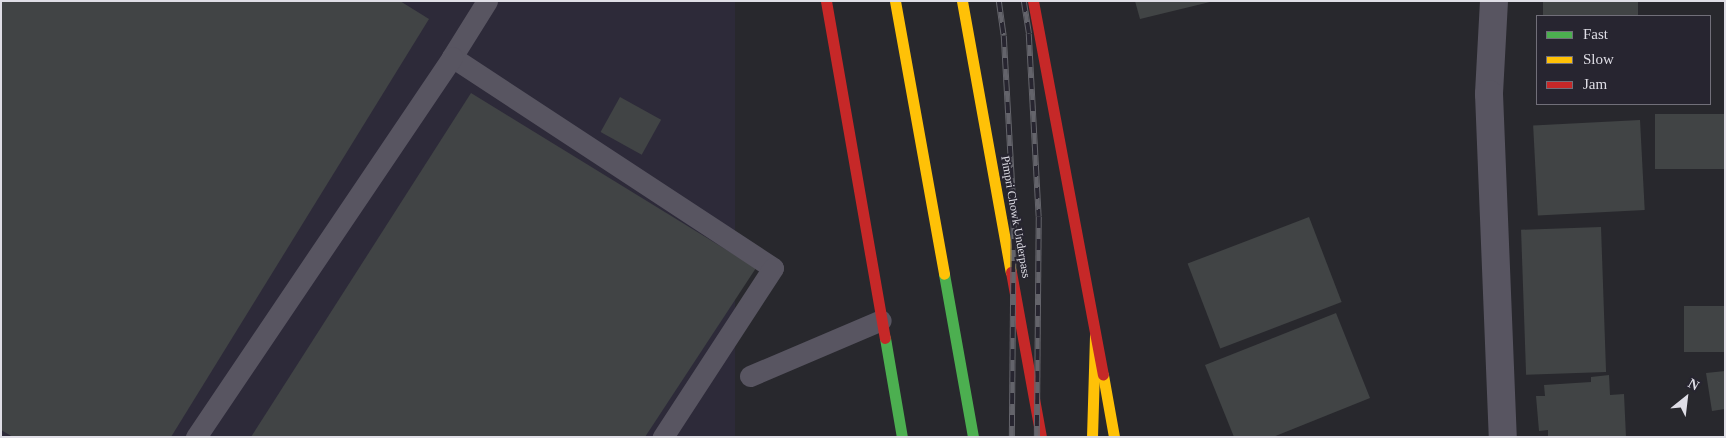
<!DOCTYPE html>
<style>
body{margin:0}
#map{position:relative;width:1726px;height:438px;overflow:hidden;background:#28282d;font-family:Georgia,serif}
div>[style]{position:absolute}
.built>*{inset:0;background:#2d2a39;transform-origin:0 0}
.building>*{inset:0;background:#414445;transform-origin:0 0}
.lane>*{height:21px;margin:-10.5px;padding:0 10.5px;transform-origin:10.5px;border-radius:10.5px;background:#585561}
.street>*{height:28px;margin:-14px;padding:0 14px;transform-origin:14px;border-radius:14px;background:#585561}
.fast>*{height:11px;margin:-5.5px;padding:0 5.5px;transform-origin:5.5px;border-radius:5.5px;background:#4caf50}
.slow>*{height:11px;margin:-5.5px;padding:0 5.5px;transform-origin:5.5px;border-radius:5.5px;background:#ffc107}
.jam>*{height:11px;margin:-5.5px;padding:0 5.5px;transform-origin:5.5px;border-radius:5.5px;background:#c62828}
.rail>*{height:5.5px;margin-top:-2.75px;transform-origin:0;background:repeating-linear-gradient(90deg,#272530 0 11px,#64646b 0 22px);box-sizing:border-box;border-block:1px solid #64646b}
span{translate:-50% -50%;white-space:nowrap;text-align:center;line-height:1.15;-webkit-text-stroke:4px #272530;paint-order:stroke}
.street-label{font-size:12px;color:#dfdee6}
.frame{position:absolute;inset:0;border:2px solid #dfdee6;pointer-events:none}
.legend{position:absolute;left:1536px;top:15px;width:175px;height:90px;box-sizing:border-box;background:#272530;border:1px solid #716f79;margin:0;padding:6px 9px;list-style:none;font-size:15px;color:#dfdee6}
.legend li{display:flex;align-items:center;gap:10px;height:25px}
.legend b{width:25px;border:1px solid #716f79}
.north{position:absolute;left:1661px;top:373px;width:50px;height:50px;-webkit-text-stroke:4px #272530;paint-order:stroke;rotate:29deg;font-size:14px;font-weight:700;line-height:20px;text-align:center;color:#dfdee6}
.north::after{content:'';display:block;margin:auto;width:18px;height:22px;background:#dfdee6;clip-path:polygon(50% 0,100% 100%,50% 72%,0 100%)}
</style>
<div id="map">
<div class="built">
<i style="left:1px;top:1px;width:734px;height:436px"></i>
</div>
<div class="building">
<i style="clip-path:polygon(1px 1px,400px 1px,429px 19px,171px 437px,13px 437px,1px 430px)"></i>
<i style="clip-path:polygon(1135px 1px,1210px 1px,1210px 2px,1140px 19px)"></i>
<i style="left:1543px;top:1px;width:95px;height:15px"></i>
<i style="clip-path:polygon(471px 93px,756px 268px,645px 437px,251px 437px)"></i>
<i style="left:620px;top:97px;width:47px;height:40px;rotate:29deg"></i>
<i style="left:1725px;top:114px;width:55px;height:70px;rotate:90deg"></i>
<i style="left:1640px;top:120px;width:90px;height:107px;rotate:87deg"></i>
<i style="left:1309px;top:217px;width:91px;height:130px;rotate:69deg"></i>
<i style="left:1601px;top:227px;width:145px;height:80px;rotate:88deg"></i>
<i style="left:1725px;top:306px;width:46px;height:41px;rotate:90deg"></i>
<i style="clip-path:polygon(1336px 313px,1370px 398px,1273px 437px,1234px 437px,1205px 365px)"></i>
<i style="clip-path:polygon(1725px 371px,1725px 409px,1712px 411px,1706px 373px)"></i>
<i style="clip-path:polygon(1609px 375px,1610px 395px,1624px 394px,1626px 437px,1548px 437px,1548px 430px,1539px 431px,1536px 396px,1545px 396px,1544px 385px,1591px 382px,1591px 377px)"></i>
</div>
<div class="lane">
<i style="left:487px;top:1px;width:66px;rotate:122deg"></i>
<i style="left:452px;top:57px;width:384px;rotate:33.3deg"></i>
<i style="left:773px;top:268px;width:202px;rotate:123.1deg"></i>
<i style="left:750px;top:376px;width:142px;rotate:-23.1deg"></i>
<i style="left:196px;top:437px;width:458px;rotate:-56deg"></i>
</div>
<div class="street">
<i style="left:1494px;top:1px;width:93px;rotate:93.1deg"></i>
<i style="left:1489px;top:94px;width:343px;rotate:87.7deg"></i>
</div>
<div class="fast">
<i style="left:944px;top:274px;width:166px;rotate:79.9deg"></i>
<i style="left:885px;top:338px;width:100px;rotate:80.3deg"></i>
</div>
<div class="slow">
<i style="left:895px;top:1px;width:277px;rotate:79.8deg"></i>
<i style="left:962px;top:1px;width:275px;rotate:79.8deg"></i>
<i style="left:1103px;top:375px;width:63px;rotate:79.9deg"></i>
<i style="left:1092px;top:437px;width:101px;rotate:-88.3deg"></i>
</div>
<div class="jam">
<i style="left:826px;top:1px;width:342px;rotate:80.1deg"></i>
<i style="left:1033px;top:1px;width:380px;rotate:79.4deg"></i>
<i style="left:1011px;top:272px;width:168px;rotate:79.7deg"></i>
</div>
<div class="rail">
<i style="left:999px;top:1px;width:35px;rotate:82deg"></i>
<i style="left:1004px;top:36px;width:181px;rotate:86.8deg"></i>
<i style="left:1014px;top:217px;width:220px;rotate:90.5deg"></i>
<i style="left:1024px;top:1px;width:33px;rotate:81deg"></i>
<i style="left:1029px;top:34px;width:183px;rotate:86.9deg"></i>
<i style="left:1039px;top:217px;width:220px;rotate:90.5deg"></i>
</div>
<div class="street-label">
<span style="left:1015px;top:217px;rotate:80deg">Pimpri Chowk Underpass</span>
</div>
<div class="frame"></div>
<ul class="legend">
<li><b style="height:6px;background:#4caf50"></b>Fast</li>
<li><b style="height:6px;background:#ffc107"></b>Slow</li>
<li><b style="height:6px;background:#c62828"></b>Jam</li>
</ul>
<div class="north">N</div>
</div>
